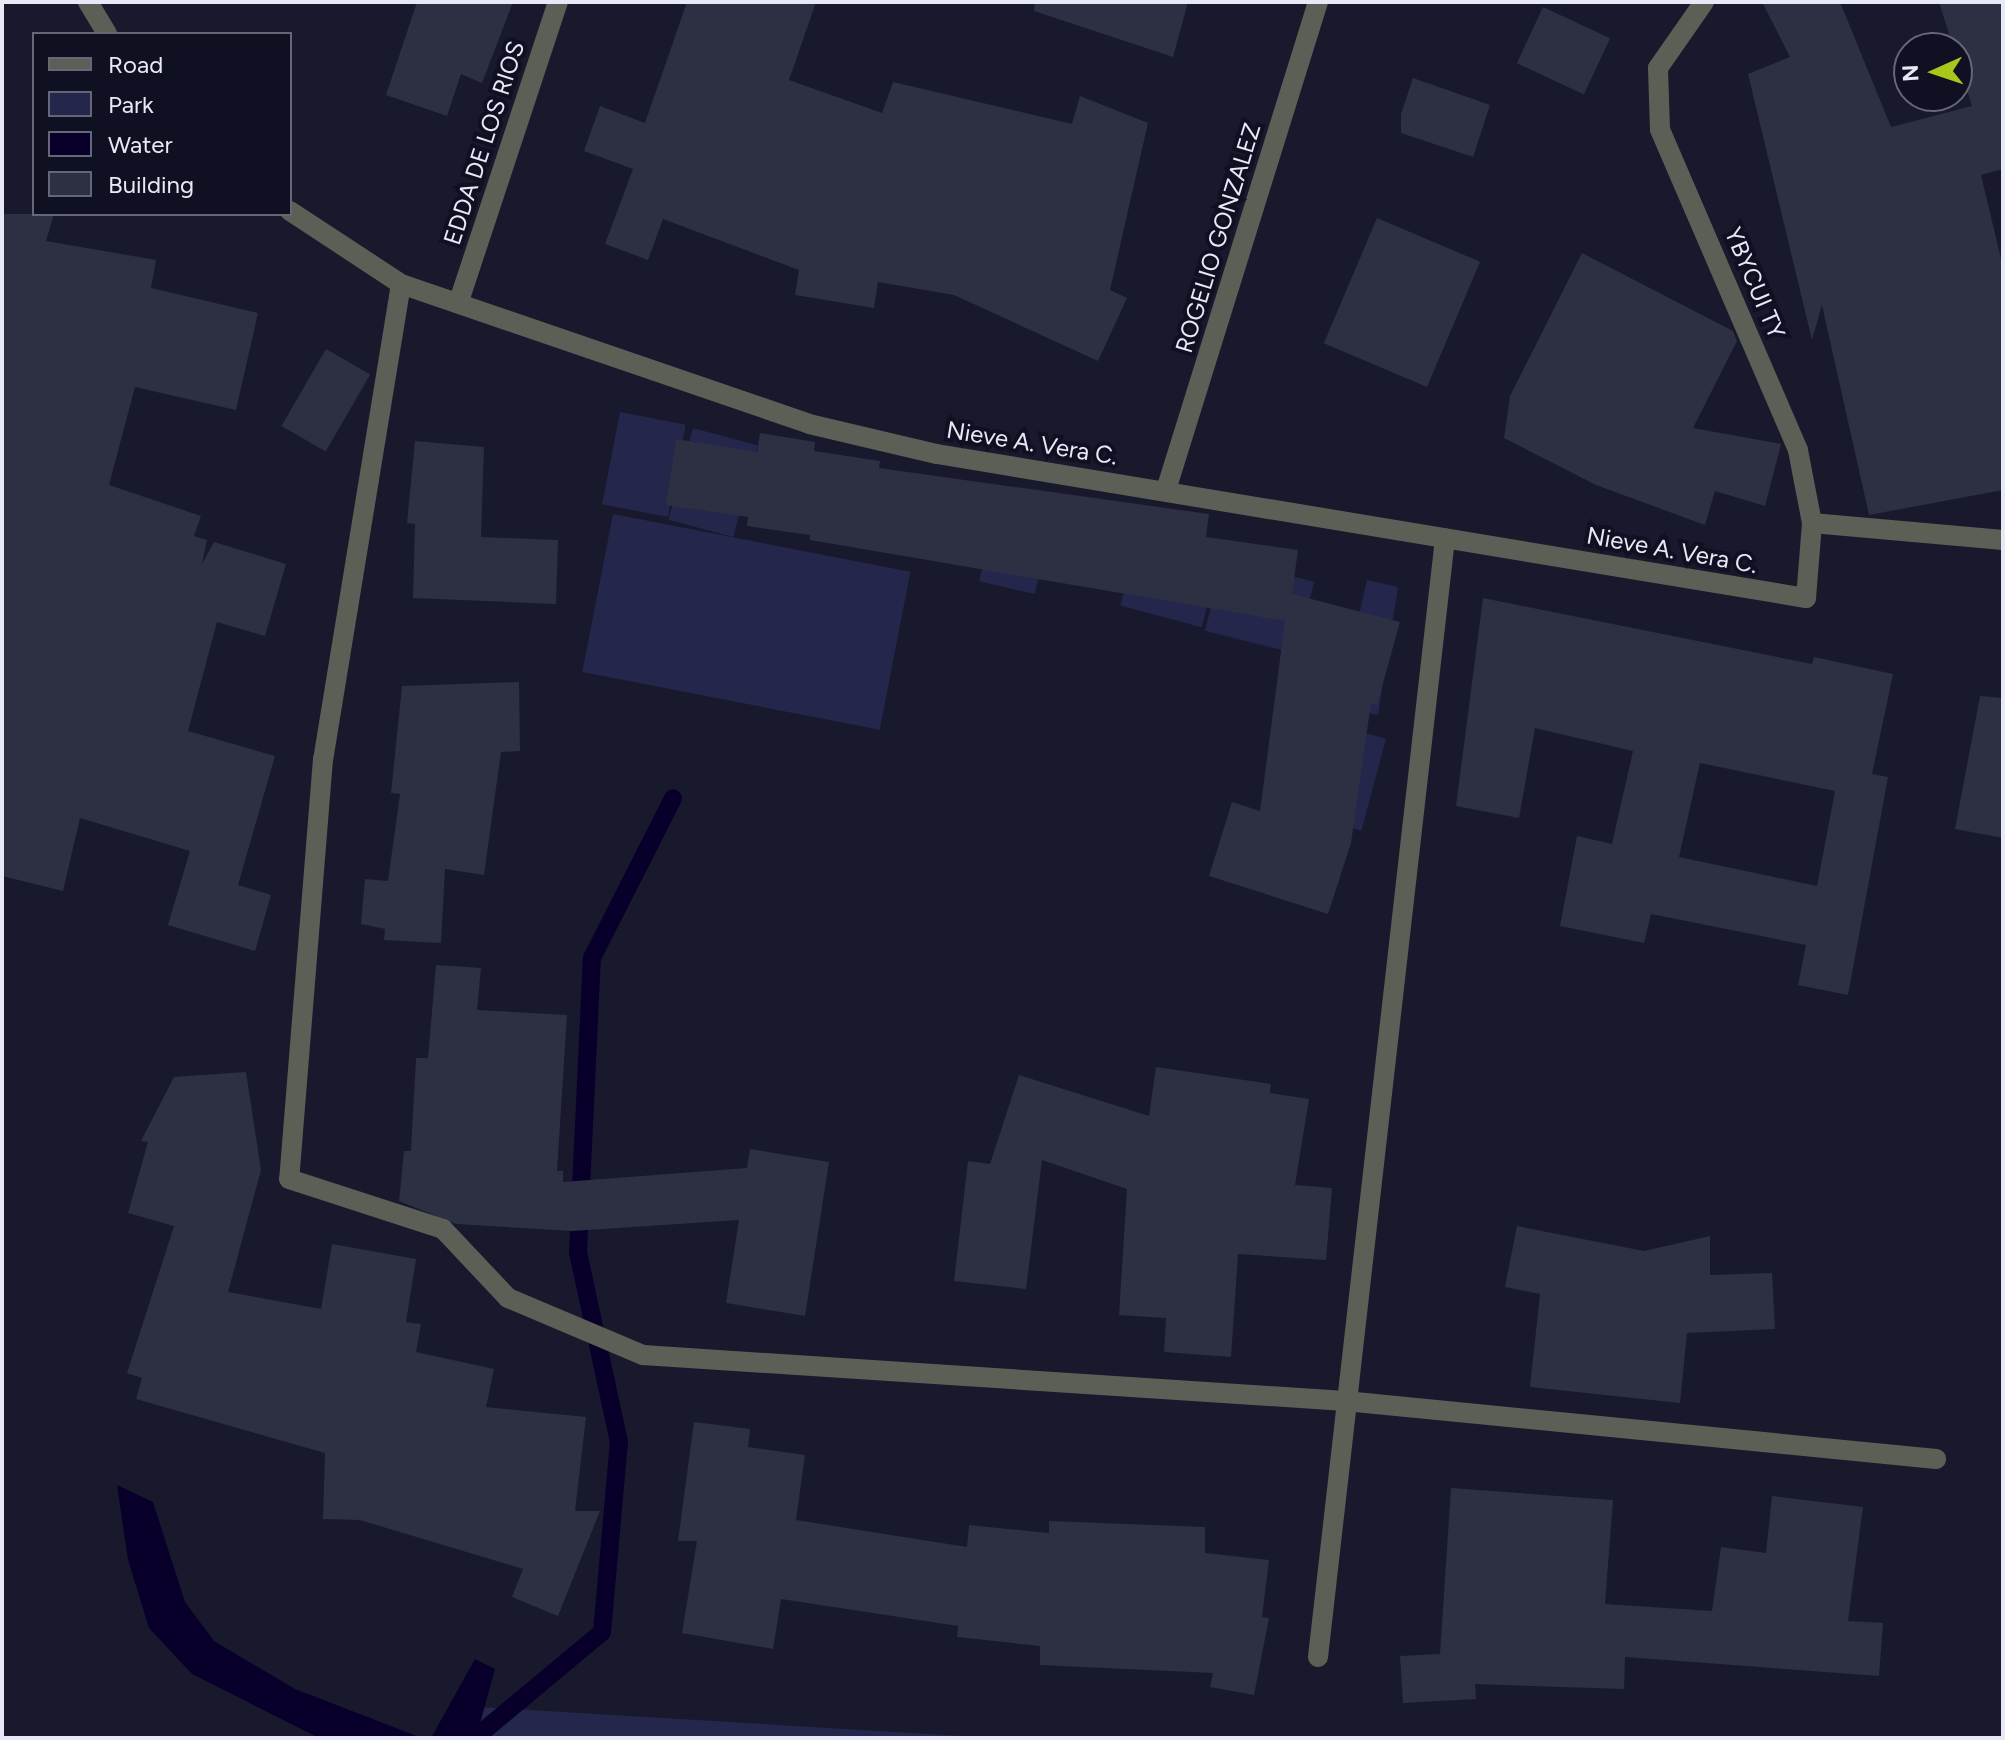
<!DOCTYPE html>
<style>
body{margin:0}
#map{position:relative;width:2005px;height:1740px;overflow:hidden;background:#18192c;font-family:Figtree,sans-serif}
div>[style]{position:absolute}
.green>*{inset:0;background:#25264b;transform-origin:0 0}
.water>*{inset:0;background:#08002b}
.stream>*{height:18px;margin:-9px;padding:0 9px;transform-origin:9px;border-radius:9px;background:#08002b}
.building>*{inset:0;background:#2d2f43;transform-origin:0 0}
.minor>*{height:20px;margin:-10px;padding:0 10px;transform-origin:10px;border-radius:10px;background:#5c5f55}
span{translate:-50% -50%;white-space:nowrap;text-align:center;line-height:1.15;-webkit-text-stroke:8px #0f1022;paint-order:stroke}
.street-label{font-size:24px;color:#e7e9f6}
.frame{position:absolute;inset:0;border:4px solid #e7e9f6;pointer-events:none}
.legend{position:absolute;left:32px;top:32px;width:260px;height:184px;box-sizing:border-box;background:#0f1022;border:2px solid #656777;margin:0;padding:10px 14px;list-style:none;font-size:24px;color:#e7e9f6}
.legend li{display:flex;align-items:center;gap:16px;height:40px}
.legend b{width:40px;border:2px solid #656777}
.north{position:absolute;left:1893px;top:32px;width:80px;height:80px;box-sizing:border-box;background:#0f1022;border:2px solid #656777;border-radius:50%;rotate:267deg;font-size:22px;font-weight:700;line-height:32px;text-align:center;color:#e7e9f6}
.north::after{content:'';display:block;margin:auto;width:28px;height:36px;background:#a9c71a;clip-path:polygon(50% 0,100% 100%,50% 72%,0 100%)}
</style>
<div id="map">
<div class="green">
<i style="left:620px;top:412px;width:67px;height:94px;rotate:11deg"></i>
<i style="left:693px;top:428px;width:67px;height:95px;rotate:15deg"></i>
<i style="left:995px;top:513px;width:57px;height:70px;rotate:13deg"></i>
<i style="left:613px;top:514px;width:303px;height:161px;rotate:11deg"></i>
<i style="left:1139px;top:536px;width:84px;height:72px;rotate:15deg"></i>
<i style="left:1223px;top:559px;width:94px;height:74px;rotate:14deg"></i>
<i style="clip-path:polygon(1367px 580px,1398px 587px,1378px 715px,1281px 692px,1347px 668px)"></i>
<i style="left:1301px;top:716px;width:88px;height:95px;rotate:15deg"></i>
<i style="clip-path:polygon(480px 1707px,995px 1738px,465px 1738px)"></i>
</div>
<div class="water">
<i style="clip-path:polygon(117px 1485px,153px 1502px,185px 1602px,214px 1641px,295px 1689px,422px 1738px,319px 1738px,192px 1674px,149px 1628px,128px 1560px)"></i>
<i style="clip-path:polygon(475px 1659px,495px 1669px,476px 1738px,431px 1738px)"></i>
</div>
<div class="stream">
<i style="left:475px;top:1738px;width:165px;rotate:-39.8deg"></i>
<i style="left:602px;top:1632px;width:191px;rotate:-84.9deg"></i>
<i style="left:619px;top:1442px;width:194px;rotate:-102.2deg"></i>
<i style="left:578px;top:1252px;width:294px;rotate:-87.3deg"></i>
<i style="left:592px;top:958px;width:179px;rotate:-63.1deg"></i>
</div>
<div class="building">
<i style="clip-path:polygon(417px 2px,513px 2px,482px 83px,461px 74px,447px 116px,386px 95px)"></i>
<i style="clip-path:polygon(687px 2px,816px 2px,789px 80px,882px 113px,893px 82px,1072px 124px,1080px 96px,1148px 123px,1110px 290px,1127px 298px,1098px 361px,954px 295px,878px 282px,874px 308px,795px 295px,799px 270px,663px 219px,648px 260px,605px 244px,633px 169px,584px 151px,600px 106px,645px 123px)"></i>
<i style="clip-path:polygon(1035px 2px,1188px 2px,1173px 57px,1034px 11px)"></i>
<i style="clip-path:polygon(1762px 2px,1840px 2px,1891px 127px,1972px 106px,1939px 2px,2003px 2px,2003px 169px,1981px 175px,2003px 267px,2003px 490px,1869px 515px,1822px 305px,1812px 340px,1748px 74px,1790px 57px)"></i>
<i style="left:1543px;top:7px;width:74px;height:62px;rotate:25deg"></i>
<i style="clip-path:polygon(1413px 78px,1490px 105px,1473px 157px,1401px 133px,1401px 114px)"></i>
<i style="clip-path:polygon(2px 214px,54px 214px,46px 241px,156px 260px,151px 288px,258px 313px,236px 410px,135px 387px,109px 485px,201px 516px,194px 536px,207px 540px,202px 564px,214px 542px,286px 564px,265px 636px,217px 622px,188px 731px,275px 756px,238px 885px,271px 895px,255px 951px,168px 925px,190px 851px,80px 818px,63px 891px,2px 876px)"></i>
<i style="left:1377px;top:218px;width:112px;height:136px;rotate:23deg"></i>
<i style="clip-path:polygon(1582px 253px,1733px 331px,1737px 341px,1693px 428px,1781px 444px,1765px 506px,1715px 491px,1705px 525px,1596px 485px,1504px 438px,1510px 396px)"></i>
<i style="left:326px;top:349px;width:51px;height:89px;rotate:30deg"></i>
<i style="clip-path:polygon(760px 433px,815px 442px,814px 451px,880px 461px,879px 468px,1209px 514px,1206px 537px,1298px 550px,1292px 594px,1400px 622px,1377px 705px,1371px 703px,1351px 843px,1328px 914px,1209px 876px,1232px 802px,1260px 811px,1285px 621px,810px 540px,810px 535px,747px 526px,748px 517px,666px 505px,676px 439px,757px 452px)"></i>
<i style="clip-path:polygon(415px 441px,484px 447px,481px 537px,558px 540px,556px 604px,413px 598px,415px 524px,407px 523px)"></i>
<i style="clip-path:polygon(evenodd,1483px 598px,1812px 664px,1814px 657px,1893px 674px,1872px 774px,1888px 777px,1848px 995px,1798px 985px,1806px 945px,1651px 914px,1644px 943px,1560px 926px,1577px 836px,1612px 844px,1633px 751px,1535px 728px,1519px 818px,1456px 806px,1483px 598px,1700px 763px,1835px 791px,1817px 886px,1679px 857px,1700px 763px)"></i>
<i style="clip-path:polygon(519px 682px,520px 751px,501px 752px,484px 875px,445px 869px,441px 943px,384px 940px,385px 929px,361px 924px,365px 879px,388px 881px,400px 794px,391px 793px,402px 686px)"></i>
<i style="clip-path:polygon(1980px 696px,2003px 698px,2003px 838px,1955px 829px)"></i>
<i style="clip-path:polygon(436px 965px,481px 968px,477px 1010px,567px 1015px,557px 1171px,563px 1171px,563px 1182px,747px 1168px,750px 1149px,829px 1162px,805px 1316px,726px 1303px,739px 1220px,572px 1231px,456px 1224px,399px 1201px,404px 1151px,411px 1151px,416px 1058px,428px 1058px)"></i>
<i style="clip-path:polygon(1156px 1067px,1271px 1084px,1270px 1093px,1309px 1099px,1295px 1185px,1332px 1188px,1326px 1260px,1238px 1254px,1231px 1357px,1164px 1352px,1166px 1318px,1119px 1315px,1127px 1189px,1042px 1160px,1026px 1289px,954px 1281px,968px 1161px,990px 1164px,1019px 1075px,1149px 1116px)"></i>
<i style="clip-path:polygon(246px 1072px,261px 1170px,228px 1292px,321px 1309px,332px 1244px,416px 1259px,406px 1322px,421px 1324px,416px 1352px,494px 1369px,486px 1407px,586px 1417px,575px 1511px,600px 1511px,558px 1616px,512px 1597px,523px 1569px,360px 1520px,323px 1519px,325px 1453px,136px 1399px,142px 1378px,127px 1373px,174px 1226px,128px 1213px,148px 1142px,141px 1141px,174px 1077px)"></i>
<i style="clip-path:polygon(1517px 1226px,1644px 1251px,1710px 1236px,1710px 1275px,1772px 1273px,1775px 1329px,1687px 1333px,1680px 1403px,1530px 1387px,1540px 1294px,1505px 1287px)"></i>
<i style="clip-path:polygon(694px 1422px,750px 1429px,748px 1447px,805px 1455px,796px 1520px,967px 1547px,969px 1525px,1049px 1533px,1049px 1521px,1205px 1527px,1205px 1553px,1269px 1560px,1262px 1617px,1269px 1618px,1254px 1695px,1210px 1687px,1213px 1673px,1040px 1665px,1040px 1646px,957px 1637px,958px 1626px,781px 1599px,773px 1649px,682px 1633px,697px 1541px,678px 1541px)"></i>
<i style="clip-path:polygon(1451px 1488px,1613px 1500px,1605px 1604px,1712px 1611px,1721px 1547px,1766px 1553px,1772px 1496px,1863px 1507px,1848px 1621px,1883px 1623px,1879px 1676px,1625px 1657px,1624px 1689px,1475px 1684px,1476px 1699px,1403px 1703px,1400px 1656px,1440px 1654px)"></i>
</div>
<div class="minor">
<i style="left:88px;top:2px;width:37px;rotate:59deg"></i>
<i style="left:290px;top:211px;width:133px;rotate:33.3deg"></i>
<i style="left:401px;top:284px;width:431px;rotate:18.9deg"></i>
<i style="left:809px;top:424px;width:131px;rotate:13.2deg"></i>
<i style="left:937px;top:454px;width:881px;rotate:9.41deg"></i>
<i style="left:1806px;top:598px;width:75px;rotate:-85.4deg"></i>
<i style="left:1812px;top:523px;width:74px;rotate:-100.9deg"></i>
<i style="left:1798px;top:450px;width:349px;rotate:-113.3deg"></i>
<i style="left:1660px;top:129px;width:61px;rotate:-91.9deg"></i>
<i style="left:1658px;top:68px;width:80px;rotate:-55.1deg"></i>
<i style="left:401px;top:284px;width:481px;rotate:99.3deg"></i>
<i style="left:323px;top:759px;width:421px;rotate:94.6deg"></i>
<i style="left:289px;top:1179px;width:162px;rotate:18deg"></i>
<i style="left:443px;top:1229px;width:95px;rotate:46.7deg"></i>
<i style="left:508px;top:1298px;width:147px;rotate:22.9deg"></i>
<i style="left:643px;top:1355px;width:704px;rotate:3.75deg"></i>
<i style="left:1345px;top:1401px;width:594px;rotate:5.6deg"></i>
<i style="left:459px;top:301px;width:315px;rotate:-71.7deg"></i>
<i style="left:1166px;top:490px;width:511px;rotate:-72.7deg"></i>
<i style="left:1812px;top:523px;width:192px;rotate:5.1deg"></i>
<i style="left:1318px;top:1657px;width:1126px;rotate:-83.52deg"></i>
</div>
<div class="street-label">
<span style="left:484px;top:143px;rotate:-72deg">EDDA DE LOS RIOS</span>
<span style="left:1218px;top:238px;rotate:-73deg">ROGELIO GONZALEZ</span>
<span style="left:1755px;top:283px;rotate:67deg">YBYCUI TY</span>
<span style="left:1032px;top:443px;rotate:9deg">Nieve A. Vera C.</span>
<span style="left:1672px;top:550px;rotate:10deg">Nieve A. Vera C.</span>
</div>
<div class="frame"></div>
<ul class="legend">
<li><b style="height:10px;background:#5c5f55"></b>Road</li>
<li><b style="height:22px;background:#25264b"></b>Park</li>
<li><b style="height:22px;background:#08002b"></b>Water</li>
<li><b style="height:22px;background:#2d2f43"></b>Building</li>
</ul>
<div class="north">N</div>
</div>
